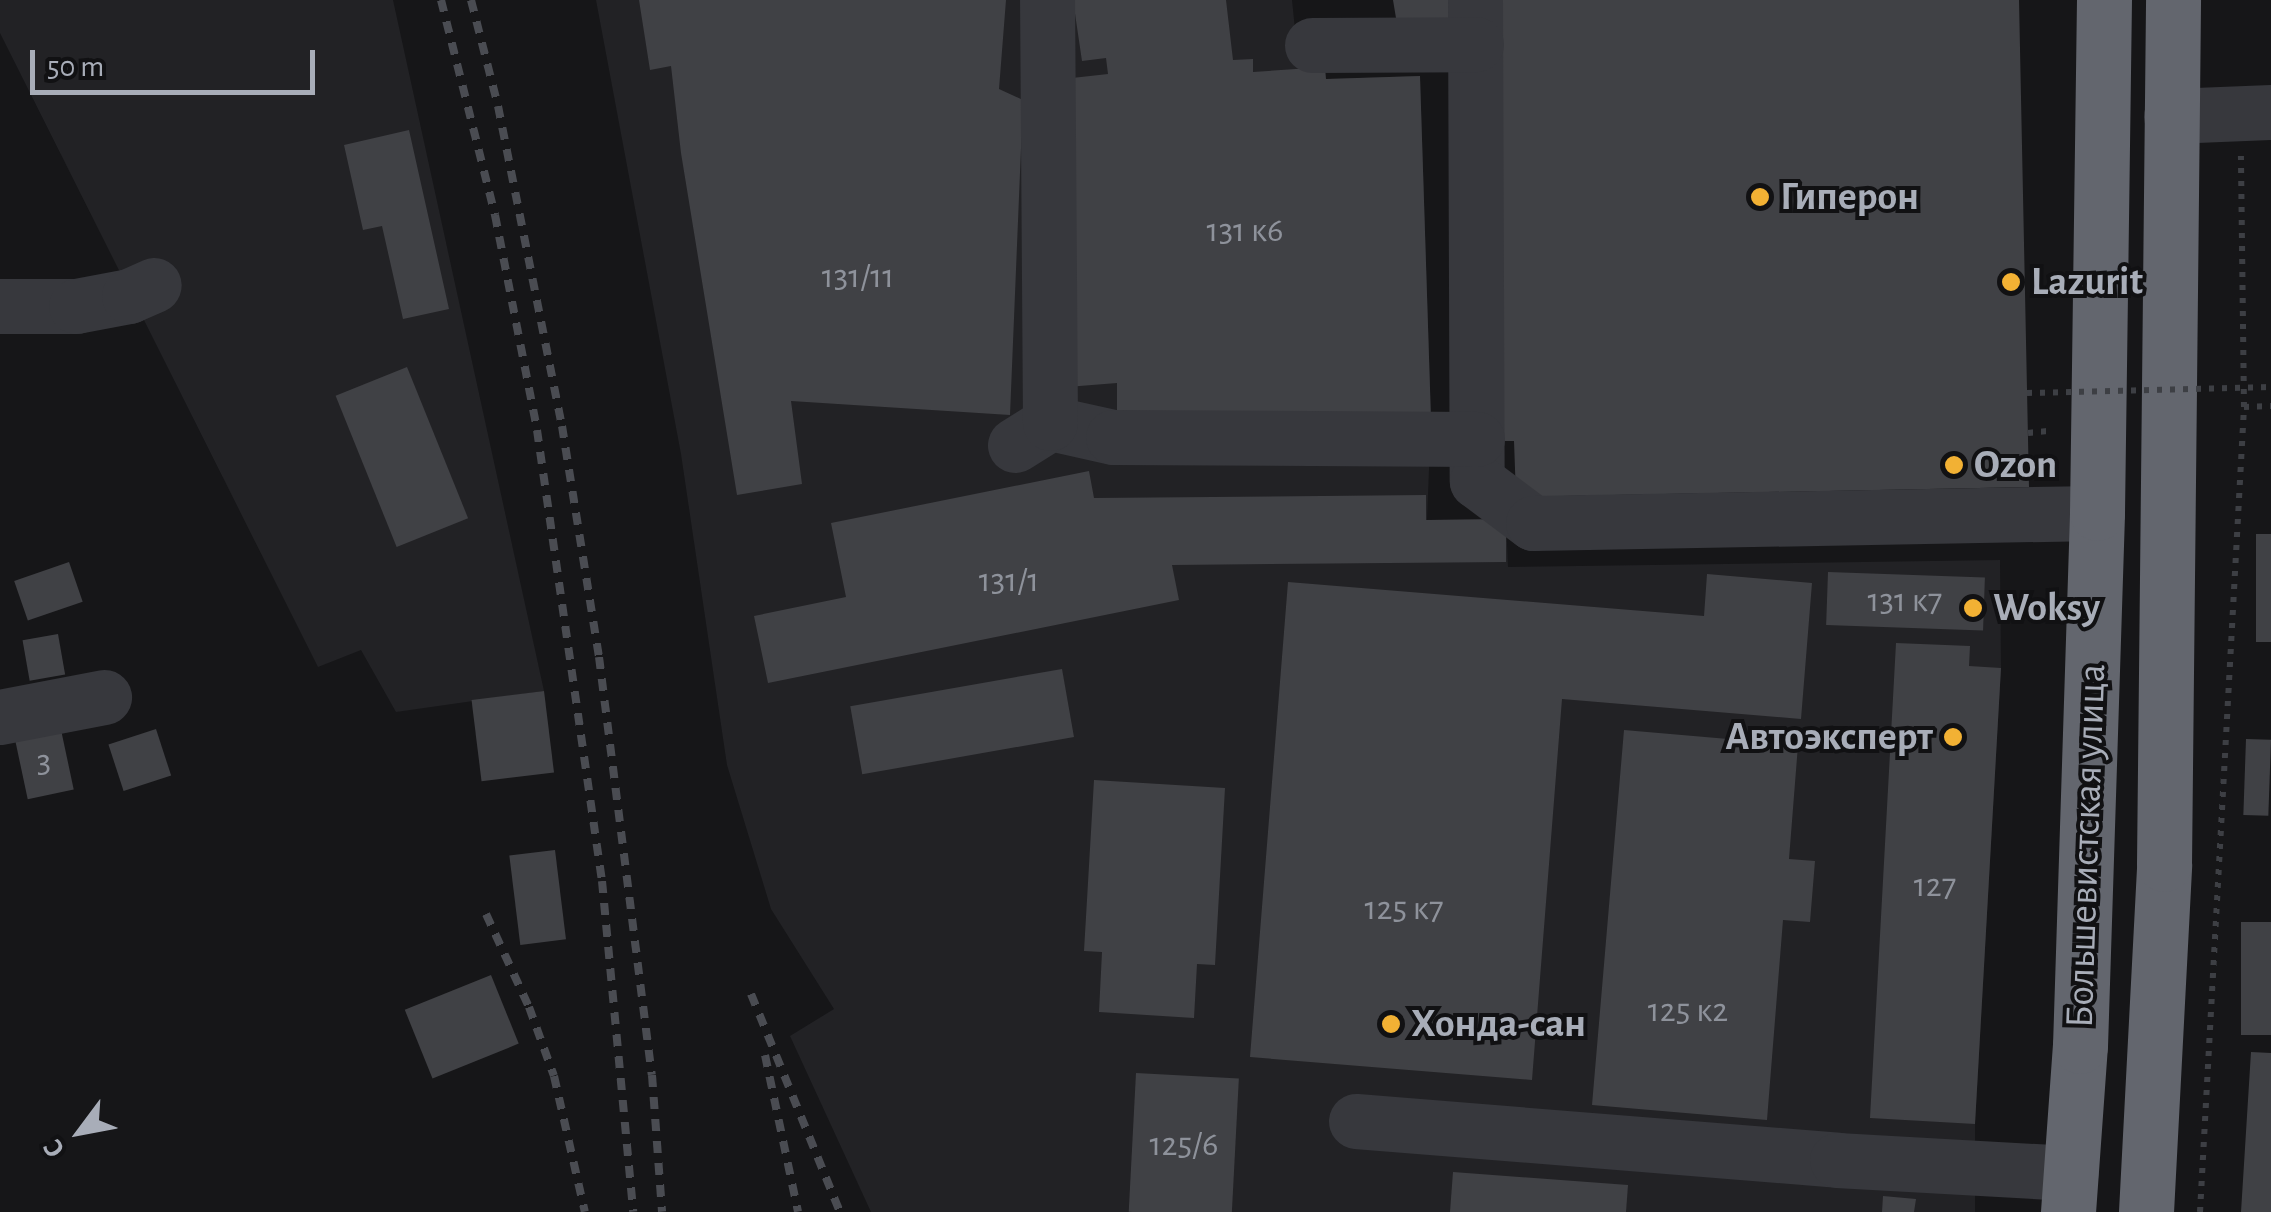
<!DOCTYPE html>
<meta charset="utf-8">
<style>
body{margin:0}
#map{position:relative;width:2271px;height:1212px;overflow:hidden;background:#161618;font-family:"Alegreya Sans",sans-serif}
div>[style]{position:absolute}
.built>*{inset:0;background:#222225}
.building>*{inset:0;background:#404145;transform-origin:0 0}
.path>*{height:6px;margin-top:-3px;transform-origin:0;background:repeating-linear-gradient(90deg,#3d3f44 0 5px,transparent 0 13px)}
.minor>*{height:55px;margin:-27.5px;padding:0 27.5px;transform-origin:27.5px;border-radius:27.5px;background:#37383d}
.highway>*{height:55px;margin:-27.5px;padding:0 27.5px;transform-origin:27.5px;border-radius:27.5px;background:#63666e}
.rail>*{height:8px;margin-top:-4px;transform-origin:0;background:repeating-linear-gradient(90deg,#4a4c52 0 12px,transparent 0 22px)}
.path-bridge>*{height:6px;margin-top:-3px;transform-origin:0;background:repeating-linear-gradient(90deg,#3d3f44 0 5px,transparent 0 13px)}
.dots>*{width:28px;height:28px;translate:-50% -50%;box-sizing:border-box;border:5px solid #111113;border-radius:50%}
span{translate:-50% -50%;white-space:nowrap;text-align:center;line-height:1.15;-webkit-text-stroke:8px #111113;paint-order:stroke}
.number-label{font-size:35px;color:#8e929b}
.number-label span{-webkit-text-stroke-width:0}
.poi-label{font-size:40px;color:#a8adb8;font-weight:700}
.left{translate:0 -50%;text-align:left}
.right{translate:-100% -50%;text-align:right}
.street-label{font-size:40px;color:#a8adb8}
.north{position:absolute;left:30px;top:1082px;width:100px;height:100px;-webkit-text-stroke:8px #111113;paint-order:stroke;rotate:238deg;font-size:28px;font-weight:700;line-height:40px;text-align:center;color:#a8adb8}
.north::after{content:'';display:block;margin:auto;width:35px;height:45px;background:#a8adb8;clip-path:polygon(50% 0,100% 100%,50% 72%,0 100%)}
.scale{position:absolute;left:30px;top:50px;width:285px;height:45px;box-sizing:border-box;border:5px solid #a8adb8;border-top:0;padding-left:12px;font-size:30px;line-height:35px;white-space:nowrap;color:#a8adb8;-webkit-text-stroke:8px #111113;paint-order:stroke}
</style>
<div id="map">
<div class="built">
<i style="clip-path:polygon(0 0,393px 0,544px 691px,396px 712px,361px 650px,318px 667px,0 33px)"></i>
<i style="clip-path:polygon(596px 0,1292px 0,1299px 69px,1326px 79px,1420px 76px,1431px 419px,1427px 520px,1506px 519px,1508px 567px,2000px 560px,2001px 668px,1975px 1124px,1975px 1212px,871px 1212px,790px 1036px,834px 1009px,771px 909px,727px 765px,681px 454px)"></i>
</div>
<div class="building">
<i style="clip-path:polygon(639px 0,1006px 0,999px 89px,1023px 100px,1010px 415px,791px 401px,802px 484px,737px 495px,681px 153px,671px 66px,650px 70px)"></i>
<i style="clip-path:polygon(1073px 0,1226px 0,1233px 60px,1253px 59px,1253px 72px,1325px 67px,1326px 79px,1420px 76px,1431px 419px,1117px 427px,1117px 383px,1067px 387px,1063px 79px,1108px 74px,1106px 58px,1082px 61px)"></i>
<i style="clip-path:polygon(1393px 0,1451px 0,1455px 26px,1399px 36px)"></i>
<i style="clip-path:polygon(1492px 0,2019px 0,2029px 487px,1516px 497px,1514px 441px,1502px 441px)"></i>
<i style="clip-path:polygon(409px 130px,449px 309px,403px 319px,382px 226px,363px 230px,344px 145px)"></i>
<i style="left:407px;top:367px;width:163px;height:77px;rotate:68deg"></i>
<i style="clip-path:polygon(1089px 471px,1094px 498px,1426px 495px,1426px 520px,1506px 519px,1506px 562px,1172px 565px,1179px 600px,768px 683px,754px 616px,846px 597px,831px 523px)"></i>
<i style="left:2256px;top:534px;width:15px;height:108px"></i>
<i style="left:69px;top:562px;width:42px;height:58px;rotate:71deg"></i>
<i style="left:1828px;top:572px;width:157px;height:53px;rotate:2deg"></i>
<i style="clip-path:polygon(1707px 574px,1812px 583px,1801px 719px,1562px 699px,1532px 1080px,1250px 1057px,1288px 582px,1704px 616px)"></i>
<i style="left:58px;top:634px;width:41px;height:36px;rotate:80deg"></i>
<i style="clip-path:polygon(1896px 643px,1970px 646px,1969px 666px,2001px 668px,1975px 1124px,1870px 1118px)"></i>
<i style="left:1062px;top:669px;width:69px;height:215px;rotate:80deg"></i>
<i style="left:544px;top:691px;width:82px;height:73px;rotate:83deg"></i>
<i style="left:60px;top:725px;width:66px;height:47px;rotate:78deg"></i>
<i style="left:156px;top:729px;width:49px;height:50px;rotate:72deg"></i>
<i style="clip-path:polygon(1624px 730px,1798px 745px,1789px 859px,1815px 861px,1810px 922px,1783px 920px,1767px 1120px,1592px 1105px)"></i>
<i style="left:2246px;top:739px;width:25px;height:76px;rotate:2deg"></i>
<i style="clip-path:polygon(1094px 780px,1225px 788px,1215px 965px,1197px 964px,1194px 1018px,1099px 1012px,1102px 952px,1084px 951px)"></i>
<i style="left:555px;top:850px;width:90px;height:46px;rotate:83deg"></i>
<i style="left:2241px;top:922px;width:30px;height:113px"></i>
<i style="left:491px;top:975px;width:74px;height:93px;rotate:68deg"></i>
<i style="clip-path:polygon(2251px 1052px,2271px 1053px,2271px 1212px,2241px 1212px)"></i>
<i style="left:1136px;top:1073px;width:103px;height:139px;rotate:3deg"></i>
<i style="clip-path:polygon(1453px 1172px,1628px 1185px,1626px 1212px,1450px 1212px)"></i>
<i style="clip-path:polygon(1883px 1196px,1916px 1199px,1914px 1212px,1882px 1212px)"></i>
</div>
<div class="path">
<i style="left:2244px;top:407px;width:27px;rotate:-2deg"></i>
<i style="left:2028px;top:433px;width:20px;rotate:-6deg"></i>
<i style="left:2200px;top:1212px;width:806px;rotate:-86.87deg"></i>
<i style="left:2244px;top:407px;width:251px;rotate:-90.7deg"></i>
</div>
<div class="minor">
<i style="left:1475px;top:0;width:481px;rotate:89.8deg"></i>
<i style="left:1477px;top:481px;width:70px;rotate:36.9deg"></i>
<i style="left:1533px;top:523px;width:564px;rotate:-1.02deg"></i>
<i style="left:1312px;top:45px;width:164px;rotate:-0.3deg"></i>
<i style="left:2171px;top:116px;width:100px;rotate:-2.3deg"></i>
<i style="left:0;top:306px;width:76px"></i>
<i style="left:76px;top:306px;width:54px;rotate:-10.7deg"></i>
<i style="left:129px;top:296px;width:27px;rotate:-24deg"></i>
<i style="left:1050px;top:423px;width:65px;rotate:12.5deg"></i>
<i style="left:1113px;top:437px;width:364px;rotate:0.3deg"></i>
<i style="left:1015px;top:445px;width:41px;rotate:-32.2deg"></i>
<i style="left:1050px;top:423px;width:423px;rotate:-90.4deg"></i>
<i style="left:0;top:717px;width:106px;rotate:-10.9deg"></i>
<i style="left:1356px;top:1121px;width:483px;rotate:4.6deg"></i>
<i style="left:1837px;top:1160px;width:234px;rotate:3.2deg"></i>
</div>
<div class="highway">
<i style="left:2068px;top:1212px;width:166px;rotate:-85.9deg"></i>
<i style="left:2080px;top:1046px;width:533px;rotate:-88.17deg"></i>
<i style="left:2097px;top:513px;width:513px;rotate:-89.22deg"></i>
<i style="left:2146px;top:1212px;width:348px;rotate:-87deg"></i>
<i style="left:2164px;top:864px;width:864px;rotate:-89.4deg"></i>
</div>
<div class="rail">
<i style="left:441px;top:0;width:222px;rotate:75.9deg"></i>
<i style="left:495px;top:215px;width:219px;rotate:78.9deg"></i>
<i style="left:537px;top:430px;width:456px;rotate:81.8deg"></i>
<i style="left:602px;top:881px;width:332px;rotate:84.6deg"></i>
<i style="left:471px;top:0;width:109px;rotate:75.7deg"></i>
<i style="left:498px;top:106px;width:326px;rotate:78.7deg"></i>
<i style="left:562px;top:426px;width:234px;rotate:80.9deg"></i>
<i style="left:599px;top:657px;width:421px;rotate:82.8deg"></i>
<i style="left:652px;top:1075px;width:137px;rotate:85.8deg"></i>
<i style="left:486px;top:914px;width:102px;rotate:65.2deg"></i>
<i style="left:529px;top:1007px;width:73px;rotate:70.1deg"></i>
<i style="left:554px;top:1076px;width:139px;rotate:77.2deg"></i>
<i style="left:751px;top:994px;width:235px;rotate:67.8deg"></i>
<i style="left:765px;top:1055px;width:160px;rotate:78.1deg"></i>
</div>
<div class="path-bridge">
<i style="left:2027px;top:393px;width:244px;rotate:-1.4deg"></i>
</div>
<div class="dots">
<i style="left:1760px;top:197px;background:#f2b134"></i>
<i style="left:2011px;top:282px;background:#f2b134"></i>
<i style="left:1954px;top:465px;background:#f2b134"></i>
<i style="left:1973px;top:608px;background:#f2b134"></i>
<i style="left:1953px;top:737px;background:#f2b134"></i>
<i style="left:1391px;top:1024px;background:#f2b134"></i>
</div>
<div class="number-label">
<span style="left:1245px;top:231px">131 к6</span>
<span style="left:858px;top:277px">131/11</span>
<span style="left:1009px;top:581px">131/1</span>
<span style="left:1905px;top:601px">131 к7</span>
<span style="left:44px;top:762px">3</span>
<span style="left:1935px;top:886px">127</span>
<span style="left:1404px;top:909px">125 к7</span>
<span style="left:1688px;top:1011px">125 к2</span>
<span style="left:1184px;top:1145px">125/6</span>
</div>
<div class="poi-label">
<span class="left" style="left:1780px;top:197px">Гиперон</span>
<span class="left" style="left:2031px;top:282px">Lazurit</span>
<span class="left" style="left:1974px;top:465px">Ozon</span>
<span class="left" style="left:1993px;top:608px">Woksy</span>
<span class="right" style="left:1933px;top:737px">Автоэксперт</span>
<span class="left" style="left:1411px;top:1024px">Хонда-сан</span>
</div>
<div class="street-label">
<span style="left:2086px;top:846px;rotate:-88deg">Большевистская улица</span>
</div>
<div class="north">С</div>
<div class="scale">50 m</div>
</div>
